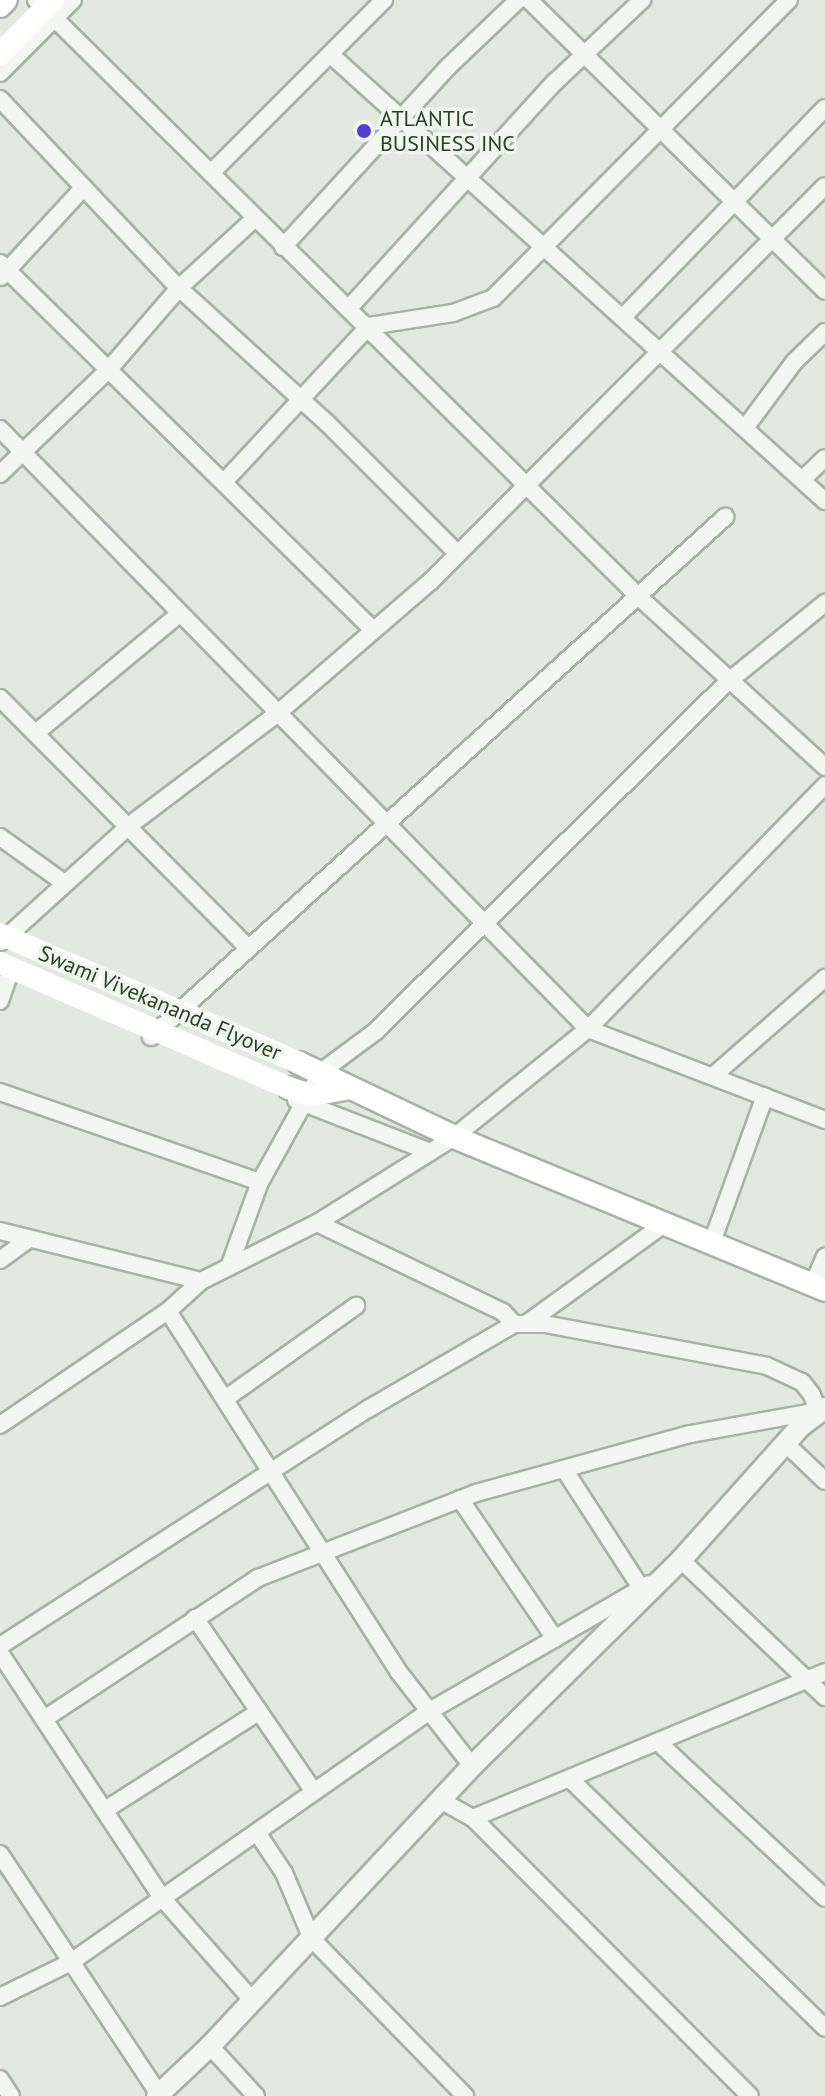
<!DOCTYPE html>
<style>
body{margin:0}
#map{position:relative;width:825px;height:2096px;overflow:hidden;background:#e1e9e0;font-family:"PT Sans",sans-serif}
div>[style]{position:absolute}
.roads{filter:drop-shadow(2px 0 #a6b3a5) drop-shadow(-2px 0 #a6b3a5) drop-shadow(0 2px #a6b3a5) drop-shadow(0 -2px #a6b3a5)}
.minor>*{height:16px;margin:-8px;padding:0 8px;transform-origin:8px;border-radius:8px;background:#f3f7f2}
.tertiary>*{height:20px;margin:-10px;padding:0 10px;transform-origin:10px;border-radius:10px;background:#f3f7f2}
.secondary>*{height:22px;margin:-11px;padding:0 11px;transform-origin:11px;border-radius:11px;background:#fff}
.secondary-bridge>*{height:22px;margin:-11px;padding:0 11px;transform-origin:11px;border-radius:11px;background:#fff}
.dots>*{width:22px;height:22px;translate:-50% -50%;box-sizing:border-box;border:4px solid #f0f7ef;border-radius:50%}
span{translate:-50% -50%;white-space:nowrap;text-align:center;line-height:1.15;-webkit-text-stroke:7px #f0f7ef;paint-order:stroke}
.poi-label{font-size:22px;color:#2a4128}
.left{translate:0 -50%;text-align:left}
.street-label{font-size:22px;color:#2a4128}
</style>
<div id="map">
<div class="roads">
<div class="minor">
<i style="left:36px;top:0;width:849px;rotate:44.71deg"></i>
<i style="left:639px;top:597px;width:252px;rotate:42.4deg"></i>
<i style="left:529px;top:0;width:415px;rotate:44.5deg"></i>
<i style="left:331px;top:55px;width:666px;rotate:42.08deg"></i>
<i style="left:0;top:73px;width:103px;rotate:-45deg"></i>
<i style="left:0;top:99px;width:260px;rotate:46.6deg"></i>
<i style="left:179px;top:288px;width:200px;rotate:42.4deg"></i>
<i style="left:327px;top:423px;width:184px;rotate:45deg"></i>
<i style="left:211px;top:173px;width:245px;rotate:-45deg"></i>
<i style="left:283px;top:247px;width:244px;rotate:-47.5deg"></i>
<i style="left:448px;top:67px;width:97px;rotate:-43.7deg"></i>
<i style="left:0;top:263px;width:522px;rotate:44.53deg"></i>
<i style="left:1px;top:277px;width:122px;rotate:-47.3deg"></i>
<i style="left:349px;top:308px;width:306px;rotate:-47.7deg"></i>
<i style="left:555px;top:82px;width:120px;rotate:-43.3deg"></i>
<i style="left:624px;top:316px;width:289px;rotate:-46deg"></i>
<i style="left:745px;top:428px;width:82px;rotate:-53.4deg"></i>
<i style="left:794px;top:362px;width:43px;rotate:-44.1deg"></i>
<i style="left:0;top:429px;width:840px;rotate:45.58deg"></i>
<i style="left:588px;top:1029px;width:254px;rotate:21deg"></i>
<i style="left:0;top:474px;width:153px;rotate:-43.9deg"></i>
<i style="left:110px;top:368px;width:106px;rotate:-49.2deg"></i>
<i style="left:179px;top:288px;width:103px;rotate:-42.6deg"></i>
<i style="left:803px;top:479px;width:30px;rotate:-44deg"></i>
<i style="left:224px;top:482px;width:213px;rotate:-47.1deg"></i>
<i style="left:369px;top:326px;width:85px;rotate:-8.8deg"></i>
<i style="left:453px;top:313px;width:43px;rotate:-20.6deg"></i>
<i style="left:493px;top:298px;width:420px;rotate:-45.2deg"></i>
<i style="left:0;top:698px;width:352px;rotate:45.2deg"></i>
<i style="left:37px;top:732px;width:183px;rotate:-39.7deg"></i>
<i style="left:0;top:837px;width:77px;rotate:35.5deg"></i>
<i style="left:1px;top:942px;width:174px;rotate:-42.2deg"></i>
<i style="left:130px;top:825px;width:186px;rotate:-37.1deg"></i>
<i style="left:278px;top:713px;width:201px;rotate:-40.8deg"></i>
<i style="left:430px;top:582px;width:559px;rotate:-45.07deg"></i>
<i style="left:0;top:1001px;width:24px;rotate:-71deg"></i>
<i style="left:151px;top:1037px;width:775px;rotate:-42.17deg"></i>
<i style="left:713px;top:1076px;width:149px;rotate:-41.2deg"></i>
<i style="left:0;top:1092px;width:275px;rotate:19.1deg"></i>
<i style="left:296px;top:1100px;width:144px;rotate:21.2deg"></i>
<i style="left:317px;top:1223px;width:206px;rotate:25.6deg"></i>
<i style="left:503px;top:1312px;width:16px;rotate:47deg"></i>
<i style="left:0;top:1231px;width:207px;rotate:14deg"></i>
<i style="left:711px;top:1245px;width:158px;rotate:-70.1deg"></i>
<i style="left:0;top:1260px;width:32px;rotate:-36deg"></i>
<i style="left:229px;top:1267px;width:90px;rotate:-70deg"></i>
<i style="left:260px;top:1182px;width:126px;rotate:-61deg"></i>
<i style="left:321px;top:1072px;width:69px;rotate:-36.7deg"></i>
<i style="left:376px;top:1031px;width:497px;rotate:-44.8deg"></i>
<i style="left:729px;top:681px;width:124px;rotate:-39.1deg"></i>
<i style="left:812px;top:1287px;width:33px;rotate:-67deg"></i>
<i style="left:168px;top:1311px;width:427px;rotate:57.4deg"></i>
<i style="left:398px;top:1671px;width:120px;rotate:52.1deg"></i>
<i style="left:526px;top:1324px;width:170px;rotate:-35.9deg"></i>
<i style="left:225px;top:1399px;width:161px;rotate:-35.4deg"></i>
<i style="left:0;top:1425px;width:203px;rotate:-34.2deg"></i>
<i style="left:168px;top:1311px;width:45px;rotate:-42.3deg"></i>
<i style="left:201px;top:1281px;width:130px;rotate:-26.6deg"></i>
<i style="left:317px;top:1223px;width:162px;rotate:-32.1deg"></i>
<i style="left:454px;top:1137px;width:172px;rotate:-38.9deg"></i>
<i style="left:588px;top:1029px;width:340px;rotate:-45.8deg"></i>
<i style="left:785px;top:1443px;width:55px;rotate:43.5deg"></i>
<i style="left:564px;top:1469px;width:142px;rotate:57.1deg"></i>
<i style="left:460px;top:1499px;width:169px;rotate:55.8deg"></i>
<i style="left:681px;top:1560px;width:199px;rotate:43.6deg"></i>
<i style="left:195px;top:1618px;width:207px;rotate:55.6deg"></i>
<i style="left:0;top:1646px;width:438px;rotate:-32.8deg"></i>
<i style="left:368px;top:1409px;width:169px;rotate:-30.2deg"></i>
<i style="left:514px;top:1324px;width:31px"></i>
<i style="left:545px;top:1324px;width:226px;rotate:10.7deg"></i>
<i style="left:767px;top:1366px;width:38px;rotate:25deg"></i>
<i style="left:802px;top:1382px;width:16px;rotate:52deg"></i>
<i style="left:812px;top:1395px;width:17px;rotate:69deg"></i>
<i style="left:818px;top:1411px;width:130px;rotate:169.8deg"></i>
<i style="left:690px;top:1434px;width:222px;rotate:164.6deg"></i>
<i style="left:476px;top:1493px;width:234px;rotate:158.7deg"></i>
<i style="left:258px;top:1578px;width:256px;rotate:146.6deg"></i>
<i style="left:0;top:1653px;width:295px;rotate:56.5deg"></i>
<i style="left:163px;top:1899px;width:135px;rotate:48.6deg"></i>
<i style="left:659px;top:1743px;width:227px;rotate:43deg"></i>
<i style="left:570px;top:1779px;width:356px;rotate:44.3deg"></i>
<i style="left:442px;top:1801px;width:35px;rotate:29deg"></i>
<i style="left:473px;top:1818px;width:392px;rotate:45.1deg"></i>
<i style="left:105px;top:1810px;width:182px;rotate:-32.6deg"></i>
<i style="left:473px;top:1818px;width:381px;rotate:-22.5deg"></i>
<i style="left:258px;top:1834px;width:47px;rotate:56.3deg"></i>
<i style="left:284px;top:1873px;width:72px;rotate:67deg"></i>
<i style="left:312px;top:1939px;width:219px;rotate:45.7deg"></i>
<i style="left:0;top:1854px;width:287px;rotate:56.5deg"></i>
<i style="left:0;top:1997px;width:79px;rotate:-26.2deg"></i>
<i style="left:71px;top:1962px;width:436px;rotate:-35deg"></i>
<i style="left:428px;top:1712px;width:255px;rotate:-30.1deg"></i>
<i style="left:210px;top:2046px;width:68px;rotate:47.4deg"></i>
<i style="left:0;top:2079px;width:20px;rotate:57deg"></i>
</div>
<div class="tertiary">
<i style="left:157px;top:2096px;width:73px;rotate:-43.3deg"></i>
<i style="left:210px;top:2046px;width:383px;rotate:-46.9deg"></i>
<i style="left:472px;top:1766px;width:293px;rotate:-44.6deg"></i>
<i style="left:681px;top:1560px;width:180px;rotate:-48.2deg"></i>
<i style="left:801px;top:1426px;width:30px;rotate:-37deg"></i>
</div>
<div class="secondary">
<i style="left:0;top:6px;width:8px;rotate:-45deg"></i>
<i style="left:299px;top:1063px;width:172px;rotate:25.5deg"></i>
<i style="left:454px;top:1137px;width:401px;rotate:22.4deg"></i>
<i style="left:289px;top:1088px;width:23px;rotate:18deg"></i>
<i style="left:311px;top:1095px;width:36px;rotate:-10deg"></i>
</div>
</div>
<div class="secondary-bridge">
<i style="left:0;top:54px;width:76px;rotate:-45.5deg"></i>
<i style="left:0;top:934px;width:326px;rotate:23.3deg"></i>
<i style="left:0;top:963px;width:315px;rotate:23.4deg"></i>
</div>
<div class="dots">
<i style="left:364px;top:131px;background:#5240d2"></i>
</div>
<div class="poi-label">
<span class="left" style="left:380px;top:131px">ATLANTIC<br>BUSINESS INC</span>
</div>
<div class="street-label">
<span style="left:160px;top:1003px;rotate:23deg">Swami Vivekananda Flyover</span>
</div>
</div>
